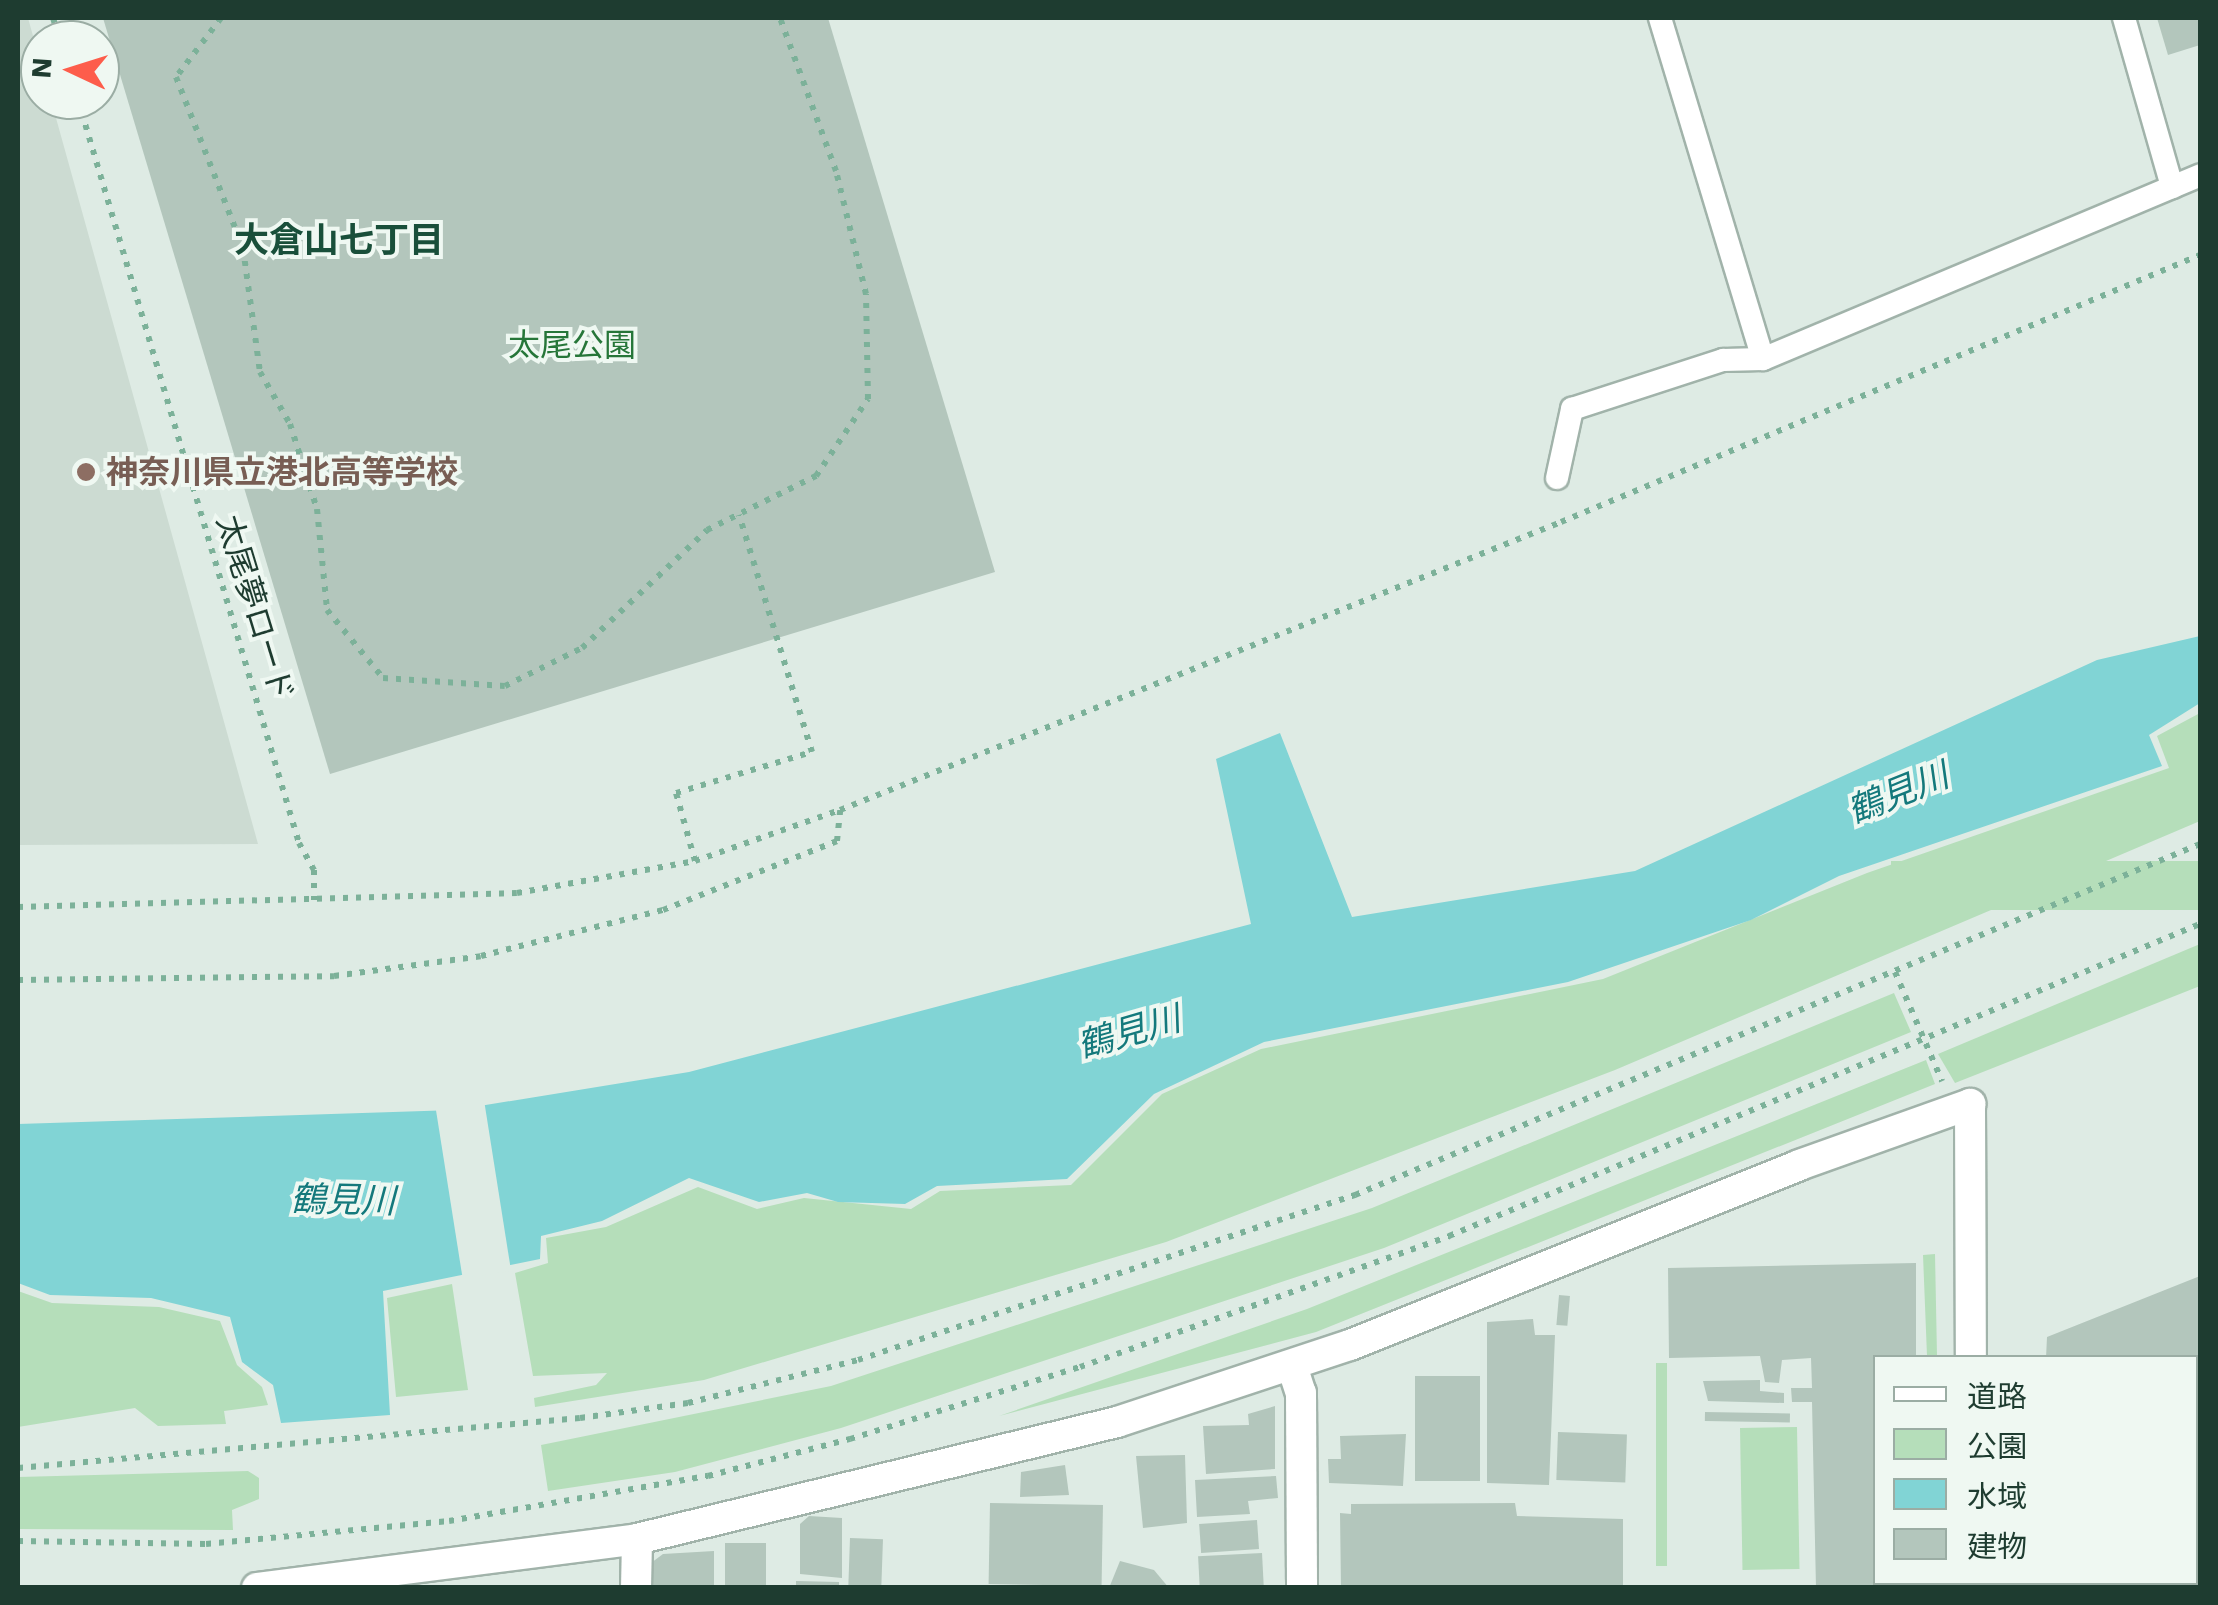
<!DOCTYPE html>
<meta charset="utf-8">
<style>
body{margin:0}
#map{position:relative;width:2218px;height:1605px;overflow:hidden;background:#deebe4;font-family:"Work Sans","Noto Sans JP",sans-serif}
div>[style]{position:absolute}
.built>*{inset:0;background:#ccdbd2}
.green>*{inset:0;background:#b5deba;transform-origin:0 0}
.water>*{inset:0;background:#81d4d5}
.pier>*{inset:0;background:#deebe4;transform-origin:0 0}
.building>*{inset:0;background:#b3c6bc;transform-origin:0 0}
.path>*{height:6px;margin-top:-3px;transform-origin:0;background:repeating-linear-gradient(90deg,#7cb199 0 5px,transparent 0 13px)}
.roads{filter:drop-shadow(2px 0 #a1b3aa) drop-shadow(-2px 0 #a1b3aa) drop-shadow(0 2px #a1b3aa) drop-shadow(0 -2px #a1b3aa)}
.service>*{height:22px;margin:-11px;padding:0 11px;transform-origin:11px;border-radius:11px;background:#fff}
.minor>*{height:30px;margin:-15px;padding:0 15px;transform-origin:15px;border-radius:15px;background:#fff}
.tertiary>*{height:30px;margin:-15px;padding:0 15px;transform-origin:15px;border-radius:15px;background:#fff}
.dots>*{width:28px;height:28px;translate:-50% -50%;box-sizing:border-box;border:5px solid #eff8f2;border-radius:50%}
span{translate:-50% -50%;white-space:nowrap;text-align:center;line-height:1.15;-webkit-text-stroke:8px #eff8f2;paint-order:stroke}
.park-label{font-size:32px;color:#267639}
.education-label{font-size:32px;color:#785e54;font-weight:700}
.left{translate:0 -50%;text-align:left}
.street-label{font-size:32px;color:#1e3c30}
.neighbourhood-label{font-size:35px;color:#194f3a;font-weight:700}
.water-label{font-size:35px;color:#14797c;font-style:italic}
.frame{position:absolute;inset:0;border:20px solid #1e3c30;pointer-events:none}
.legend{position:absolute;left:1873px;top:1355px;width:325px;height:230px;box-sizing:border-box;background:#eff8f2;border:2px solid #9bada4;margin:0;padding:12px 18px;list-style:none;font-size:30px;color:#1e3c30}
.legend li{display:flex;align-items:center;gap:20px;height:50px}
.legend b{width:50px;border:2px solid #9bada4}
.north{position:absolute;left:20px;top:20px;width:100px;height:100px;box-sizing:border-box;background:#eff8f2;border:2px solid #9bada4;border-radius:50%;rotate:274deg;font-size:28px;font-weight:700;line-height:40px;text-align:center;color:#1e3c30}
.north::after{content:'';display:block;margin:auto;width:35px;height:45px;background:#fd5d4b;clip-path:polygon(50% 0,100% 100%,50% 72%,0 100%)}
</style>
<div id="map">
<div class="built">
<i style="clip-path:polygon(18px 18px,28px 18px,40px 61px,40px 100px,51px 100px,258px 844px,18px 845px)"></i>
</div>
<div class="green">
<i style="clip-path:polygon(2200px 713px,2200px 821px,1615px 1070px,1166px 1242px,704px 1380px,535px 1407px,534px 1398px,596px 1385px,607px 1373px,533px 1376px,515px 1273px,548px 1263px,546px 1238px,606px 1227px,698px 1187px,757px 1209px,804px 1198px,911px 1209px,940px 1191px,1071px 1185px,1162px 1094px,1261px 1049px,1603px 979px,1867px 873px,2169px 768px,2157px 736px)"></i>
<i style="left:2200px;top:861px;width:49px;height:309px;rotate:90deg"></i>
<i style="clip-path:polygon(2200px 944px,2200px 986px,1955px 1083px,1938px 1054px)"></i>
<i style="clip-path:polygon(1894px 993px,1911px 1032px,1384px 1248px,841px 1428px,675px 1472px,548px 1491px,541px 1445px,831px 1386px,1372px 1208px)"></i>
<i style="clip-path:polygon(1926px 1060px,1935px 1084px,1316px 1332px,999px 1416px,1307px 1309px)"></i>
<i style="clip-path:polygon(1935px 1254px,1937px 1356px,1927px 1356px,1923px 1255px)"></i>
<i style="clip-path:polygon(452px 1284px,468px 1390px,396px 1397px,387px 1298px)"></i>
<i style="clip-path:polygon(18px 1291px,52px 1303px,159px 1307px,220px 1321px,237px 1365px,262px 1387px,268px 1405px,224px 1411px,226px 1424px,158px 1426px,135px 1408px,18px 1427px)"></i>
<i style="left:1667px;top:1363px;width:203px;height:11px;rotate:90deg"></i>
<i style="left:1797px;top:1427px;width:142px;height:57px;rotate:89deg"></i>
<i style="clip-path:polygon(248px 1471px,259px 1478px,259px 1499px,232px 1510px,233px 1530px,18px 1529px,18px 1477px)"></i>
</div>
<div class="water">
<i style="clip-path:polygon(2200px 636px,2200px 703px,2149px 735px,2162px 766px,1839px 876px,1751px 920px,1568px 982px,1264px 1042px,1154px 1094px,1067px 1179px,937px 1186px,905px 1204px,838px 1202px,807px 1193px,759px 1202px,689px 1178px,602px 1221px,541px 1236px,540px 1259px,383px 1291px,390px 1415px,281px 1423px,273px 1385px,242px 1362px,230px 1317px,151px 1298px,50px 1295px,18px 1283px,18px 1124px,455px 1110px,689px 1072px,1251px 924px,1216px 759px,1280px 733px,1352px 917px,1635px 871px,2097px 660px)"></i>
</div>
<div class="pier">
<i style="left:484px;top:1100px;width:173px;height:49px;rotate:81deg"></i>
</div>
<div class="building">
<i style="clip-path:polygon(103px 18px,828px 18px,995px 572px,330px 774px)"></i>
<i style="clip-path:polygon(2157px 18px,2200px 18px,2200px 45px,2168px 55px)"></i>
<i style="clip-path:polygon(1916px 1263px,1916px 1358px,1876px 1358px,1876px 1582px,1914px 1588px,1816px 1588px,1812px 1402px,1792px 1402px,1791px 1388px,1812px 1388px,1811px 1358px,1782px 1360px,1779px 1383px,1765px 1382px,1760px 1356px,1669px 1358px,1668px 1268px)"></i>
<i style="clip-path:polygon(2200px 1276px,2200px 1429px,2196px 1431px,2196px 1358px,2046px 1358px,2047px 1337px)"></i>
<i style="left:1559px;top:1295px;width:11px;height:30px;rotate:5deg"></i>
<i style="clip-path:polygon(1533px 1319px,1535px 1335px,1555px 1335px,1549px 1485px,1487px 1483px,1487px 1322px)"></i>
<i style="left:1415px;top:1376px;width:65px;height:105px"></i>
<i style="clip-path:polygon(1760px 1380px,1760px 1391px,1784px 1393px,1784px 1403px,1708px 1401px,1703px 1381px)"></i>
<i style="clip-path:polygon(1275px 1406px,1275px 1469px,1206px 1474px,1203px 1426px,1249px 1425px,1248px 1414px)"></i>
<i style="left:1705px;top:1412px;width:85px;height:9px;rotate:1deg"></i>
<i style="left:1558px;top:1432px;width:69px;height:48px;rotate:2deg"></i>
<i style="clip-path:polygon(1406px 1434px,1403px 1486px,1329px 1483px,1328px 1459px,1341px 1459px,1340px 1436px)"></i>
<i style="clip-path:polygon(2200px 1450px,2200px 1588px,2089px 1588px,2087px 1582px,2196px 1582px)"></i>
<i style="clip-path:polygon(1185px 1455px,1187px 1523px,1143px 1528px,1136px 1456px)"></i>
<i style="clip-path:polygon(1065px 1465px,1069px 1495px,1020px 1497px,1021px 1472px)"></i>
<i style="clip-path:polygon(1276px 1476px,1278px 1498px,1248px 1501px,1250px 1514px,1197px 1517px,1195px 1480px)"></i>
<i style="left:990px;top:1503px;width:113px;height:81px;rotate:1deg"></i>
<i style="clip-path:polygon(1515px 1503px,1517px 1516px,1623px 1519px,1623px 1588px,1341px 1588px,1340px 1513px,1351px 1514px,1351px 1504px)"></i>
<i style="clip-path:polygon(809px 1516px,842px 1518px,842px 1578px,800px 1574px,800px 1524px)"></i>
<i style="left:1257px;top:1520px;width:29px;height:58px;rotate:86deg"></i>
<i style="left:850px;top:1538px;width:33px;height:50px;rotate:2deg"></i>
<i style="left:725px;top:1543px;width:41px;height:44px"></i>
<i style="clip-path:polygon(714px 1551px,714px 1588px,651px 1588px,651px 1563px,663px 1554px)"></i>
<i style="left:1262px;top:1553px;width:35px;height:64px;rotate:87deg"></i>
<i style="clip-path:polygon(1120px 1561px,1154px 1570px,1169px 1588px,1109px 1588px)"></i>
<i style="clip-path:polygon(796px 1581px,839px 1582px,839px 1588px,796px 1588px)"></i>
</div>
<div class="path">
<i style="left:53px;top:18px;width:23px;rotate:72deg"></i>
<i style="left:221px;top:18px;width:74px;rotate:127.3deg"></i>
<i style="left:176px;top:77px;width:184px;rotate:68.6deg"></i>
<i style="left:243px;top:248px;width:125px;rotate:82.2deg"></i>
<i style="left:260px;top:372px;width:60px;rotate:60deg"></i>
<i style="left:290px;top:424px;width:89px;rotate:72.4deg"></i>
<i style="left:317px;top:509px;width:101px;rotate:84.3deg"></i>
<i style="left:327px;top:610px;width:88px;rotate:50.5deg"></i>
<i style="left:383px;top:678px;width:122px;rotate:3.8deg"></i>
<i style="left:505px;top:686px;width:86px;rotate:-26.3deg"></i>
<i style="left:582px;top:648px;width:172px;rotate:-43.3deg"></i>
<i style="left:707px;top:530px;width:122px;rotate:-26.4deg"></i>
<i style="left:816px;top:476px;width:93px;rotate:-56deg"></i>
<i style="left:868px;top:399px;width:105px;rotate:-91.1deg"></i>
<i style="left:866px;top:294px;width:127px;rotate:-103.7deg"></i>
<i style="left:836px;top:171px;width:163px;rotate:-110.1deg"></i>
<i style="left:78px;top:100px;width:775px;rotate:73.44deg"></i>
<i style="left:299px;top:843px;width:31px;rotate:61deg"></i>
<i style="left:314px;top:870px;width:30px;rotate:90deg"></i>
<i style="left:695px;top:861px;width:71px;rotate:-105.6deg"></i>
<i style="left:676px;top:793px;width:142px;rotate:-16.8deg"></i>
<i style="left:812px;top:752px;width:248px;rotate:-107.1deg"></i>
<i style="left:18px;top:907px;width:499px;rotate:-1.6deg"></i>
<i style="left:517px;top:893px;width:181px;rotate:-10.2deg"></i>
<i style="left:695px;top:861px;width:154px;rotate:-19.4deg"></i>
<i style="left:840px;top:810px;width:776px;rotate:-21.77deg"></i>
<i style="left:1561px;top:522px;width:693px;rotate:-22.68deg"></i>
<i style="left:1895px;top:972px;width:119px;rotate:66.7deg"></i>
<i style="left:18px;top:980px;width:316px;rotate:-0.7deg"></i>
<i style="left:334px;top:976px;width:148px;rotate:-7.7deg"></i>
<i style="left:481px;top:956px;width:188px;rotate:-14.2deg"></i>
<i style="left:663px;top:910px;width:187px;rotate:-21.6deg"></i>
<i style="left:837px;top:841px;width:31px;rotate:-84deg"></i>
<i style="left:18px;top:1468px;width:564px;rotate:-5.08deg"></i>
<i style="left:580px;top:1418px;width:109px;rotate:-7.9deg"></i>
<i style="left:688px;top:1403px;width:175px;rotate:-14.2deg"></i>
<i style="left:858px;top:1360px;width:524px;rotate:-18.37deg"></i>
<i style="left:1355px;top:1195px;width:915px;rotate:-22.56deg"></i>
<i style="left:18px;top:1541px;width:188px;rotate:0.9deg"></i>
<i style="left:206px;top:1544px;width:244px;rotate:-5.4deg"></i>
<i style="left:449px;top:1521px;width:263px;rotate:-9.9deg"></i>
<i style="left:708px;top:1476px;width:147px;rotate:-14.6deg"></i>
<i style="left:850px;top:1439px;width:241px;rotate:-17.4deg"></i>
<i style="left:1080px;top:1367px;width:392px;rotate:-19.5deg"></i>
<i style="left:1449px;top:1236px;width:813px;rotate:-22.56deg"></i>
</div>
<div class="roads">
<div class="service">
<i style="left:1660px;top:18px;width:356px;rotate:73.2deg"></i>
<i style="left:2124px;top:18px;width:176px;rotate:74.1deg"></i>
<i style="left:1557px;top:478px;width:71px;rotate:-77.7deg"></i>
<i style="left:1572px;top:409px;width:159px;rotate:-18deg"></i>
<i style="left:1723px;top:360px;width:40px;rotate:-1.4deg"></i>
<i style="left:1763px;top:359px;width:474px;rotate:-22.8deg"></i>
</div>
<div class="minor">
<i style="left:257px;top:1588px;width:383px;rotate:-7.3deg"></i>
<i style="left:637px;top:1539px;width:494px;rotate:-13.7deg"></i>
<i style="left:1117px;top:1422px;width:245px;rotate:-18.3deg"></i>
<i style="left:1350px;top:1345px;width:484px;rotate:-21.8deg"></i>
<i style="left:1799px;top:1165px;width:182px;rotate:-19.6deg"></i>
<i style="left:636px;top:1588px;width:49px;rotate:-88.8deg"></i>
</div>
<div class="tertiary">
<i style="left:1970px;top:1104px;width:254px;rotate:89.8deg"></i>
<i style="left:1292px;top:1366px;width:28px;rotate:72deg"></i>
<i style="left:1301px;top:1393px;width:195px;rotate:89.7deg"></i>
<i style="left:1973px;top:1582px;width:6px;rotate:90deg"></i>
</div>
</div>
<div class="dots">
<i style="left:86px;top:472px;background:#8d6e63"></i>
</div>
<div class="park-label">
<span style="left:572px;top:345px">太尾公園</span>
</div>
<div class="education-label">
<span class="left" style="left:106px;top:472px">神奈川県立港北高等学校</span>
</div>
<div class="street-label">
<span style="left:255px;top:608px;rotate:73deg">太尾夢ロード</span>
</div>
<div class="neighbourhood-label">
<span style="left:339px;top:240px">大倉山七丁目</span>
</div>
<div class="water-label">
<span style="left:1898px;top:793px;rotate:-22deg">鶴見川</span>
<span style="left:1129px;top:1032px;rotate:-16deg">鶴見川</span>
<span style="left:343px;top:1200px;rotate:1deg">鶴見川</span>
</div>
<div class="frame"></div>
<ul class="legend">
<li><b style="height:12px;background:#fff"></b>道路</li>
<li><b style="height:28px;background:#b5deba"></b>公園</li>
<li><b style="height:28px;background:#81d4d5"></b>水域</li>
<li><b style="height:28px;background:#b3c6bc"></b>建物</li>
</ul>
<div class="north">N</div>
</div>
